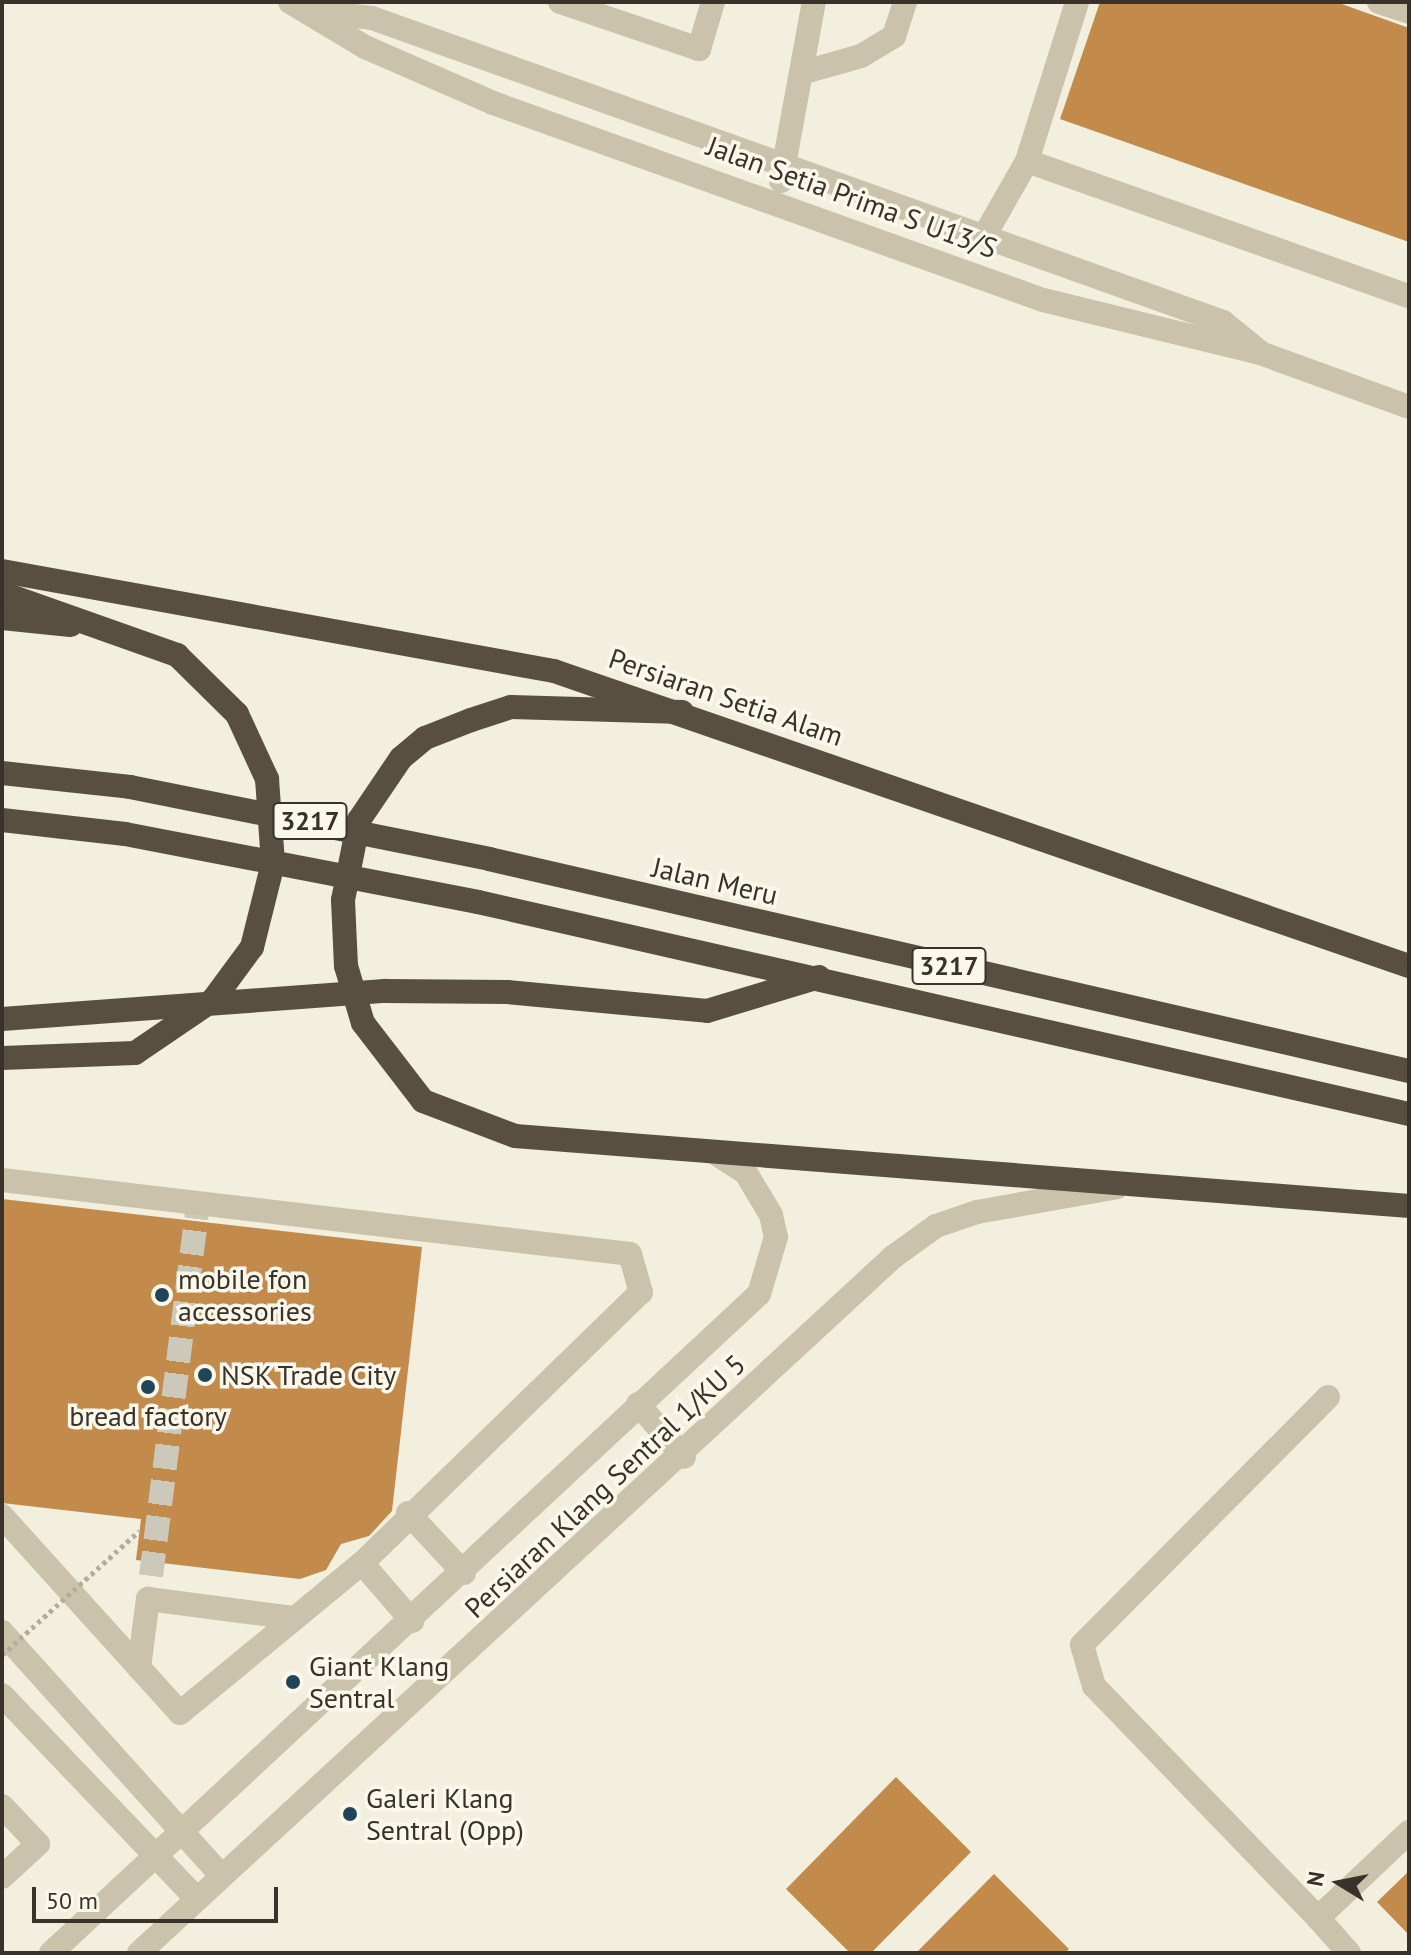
<!DOCTYPE html>
<style>
body{margin:0}
#map{position:relative;width:1411px;height:1955px;overflow:hidden;background:#f2efde;font-family:"PT Sans",sans-serif}
div>[style]{position:absolute}
.building>*{inset:0;background:#c28b4c}
.minor-tunnel>*{height:24px;margin-top:-12px;transform-origin:0;background:repeating-linear-gradient(90deg,#cdc9ba 0 24px,transparent 0 36px)}
.minor>*{height:24px;margin:-12px;padding:0 12px;transform-origin:12px;border-radius:12px;background:#cac2aa}
.highway>*{height:24px;margin:-12px;padding:0 12px;transform-origin:12px;border-radius:12px;background:#584f41}
.path-bridge>*{height:5px;margin-top:-2.5px;transform-origin:0;background:repeating-linear-gradient(90deg,#b6ad95 0 4px,transparent 0 8px)}
.highway-bridge>*{height:24px;margin:-12px;padding:0 12px;transform-origin:12px;border-radius:12px;background:#584f41}
.dots>*{width:22px;height:22px;translate:-50% -50%;box-sizing:border-box;border:4px solid #faf7eb;border-radius:50%}
span{translate:-50% -50%;white-space:nowrap;text-align:center;line-height:1.15;-webkit-text-stroke:7px #faf7eb;paint-order:stroke}
.shield-label span{padding:2px 6px;background:#faf7eb;border:2px solid;border-radius:6px;-webkit-text-stroke-width:0}
.shield-label{font-size:26px;color:#38322a;font-weight:700}
.street-label{font-size:28px;color:#38322a}
.poi-label{font-size:28px;color:#38322a}
.left{translate:0 -50%;text-align:left}
.frame{position:absolute;inset:0;border:4px solid #38322a;pointer-events:none}
.north{position:absolute;left:1299px;top:1843px;width:80px;height:80px;-webkit-text-stroke:6px #faf7eb;paint-order:stroke;rotate:280deg;font-size:22px;font-weight:700;line-height:32px;text-align:center;color:#38322a}
.north::after{content:'';display:block;margin:auto;width:28px;height:36px;background:#38322a;clip-path:polygon(50% 0,100% 100%,50% 72%,0 100%)}
.scale{position:absolute;left:32px;top:1887px;width:246px;height:36px;box-sizing:border-box;border:4px solid #38322a;border-top:0;padding-left:10px;font-size:24px;line-height:28px;white-space:nowrap;color:#38322a;-webkit-text-stroke:6px #faf7eb;paint-order:stroke}
</style>
<div id="map">
<div class="building">
<i style="clip-path:polygon(1100px 2px,1336px 2px,1409px 28px,1409px 242px,1060px 119px)"></i>
<i style="clip-path:polygon(2px 1199px,422px 1247px,392px 1511px,369px 1536px,341px 1544px,326px 1570px,300px 1579px,136px 1560px,141px 1519px,2px 1503px)"></i>
<i style="clip-path:polygon(896px 1777px,971px 1852px,871px 1953px,850px 1953px,786px 1889px)"></i>
<i style="clip-path:polygon(1409px 1871px,1409px 1935px,1377px 1902px)"></i>
<i style="clip-path:polygon(994px 1874px,1069px 1949px,1065px 1953px,916px 1953px)"></i>
</div>
<div class="minor-tunnel">
<i style="left:151px;top:1576px;width:377px;rotate:-82.8deg"></i>
</div>
<div class="minor">
<i style="left:290px;top:2px;width:87px;rotate:31deg"></i>
<i style="left:365px;top:47px;width:140px;rotate:23.6deg"></i>
<i style="left:493px;top:103px;width:584px;rotate:19.71deg"></i>
<i style="left:1043px;top:300px;width:223px;rotate:13.7deg"></i>
<i style="left:1260px;top:353px;width:158px;rotate:19.9deg"></i>
<i style="left:560px;top:2px;width:147px;rotate:18.7deg"></i>
<i style="left:699px;top:49px;width:49px;rotate:-73.4deg"></i>
<i style="left:1379px;top:2px;width:32px;rotate:18deg"></i>
<i style="left:317px;top:12px;width:55px;rotate:6.2deg"></i>
<i style="left:372px;top:18px;width:904px;rotate:19.66deg"></i>
<i style="left:1223px;top:322px;width:48px;rotate:39deg"></i>
<i style="left:801px;top:73px;width:62px;rotate:-15.8deg"></i>
<i style="left:861px;top:56px;width:39px;rotate:-31deg"></i>
<i style="left:894px;top:36px;width:36px;rotate:-72deg"></i>
<i style="left:1027px;top:161px;width:167px;rotate:-72.5deg"></i>
<i style="left:781px;top:181px;width:182px;rotate:-79.6deg"></i>
<i style="left:982px;top:240px;width:91px;rotate:-60.3deg"></i>
<i style="left:1027px;top:161px;width:405px;rotate:19.5deg"></i>
<i style="left:2px;top:1180px;width:632px;rotate:6.72deg"></i>
<i style="left:630px;top:1254px;width:40px;rotate:74deg"></i>
<i style="left:641px;top:1292px;width:389px;rotate:135.8deg"></i>
<i style="left:362px;top:1563px;width:236px;rotate:140.5deg"></i>
<i style="left:180px;top:1713px;width:266px;rotate:-132.1deg"></i>
<i style="left:1328px;top:1397px;width:349px;rotate:134.8deg"></i>
<i style="left:1082px;top:1645px;width:43px;rotate:73.7deg"></i>
<i style="left:1094px;top:1686px;width:322px;rotate:46deg"></i>
<i style="left:1318px;top:1918px;width:125px;rotate:-43.4deg"></i>
<i style="left:638px;top:1404px;width:70px;rotate:49deg"></i>
<i style="left:408px;top:1513px;width:82px;rotate:47deg"></i>
<i style="left:362px;top:1563px;width:77px;rotate:49.2deg"></i>
<i style="left:2px;top:1632px;width:327px;rotate:48deg"></i>
<i style="left:139px;top:1668px;width:70px;rotate:-82.6deg"></i>
<i style="left:148px;top:1599px;width:148px;rotate:7.4deg"></i>
<i style="left:2px;top:1695px;width:282px;rotate:46.3deg"></i>
<i style="left:2px;top:1806px;width:52px;rotate:46.5deg"></i>
<i style="left:38px;top:1844px;width:49px;rotate:137.5deg"></i>
<i style="left:1318px;top:1918px;width:47px;rotate:48.5deg"></i>
<i style="left:51px;top:1953px;width:967px;rotate:-42.95deg"></i>
<i style="left:759px;top:1294px;width:59px;rotate:-73.4deg"></i>
<i style="left:776px;top:1237px;width:23px;rotate:-103deg"></i>
<i style="left:771px;top:1215px;width:49px;rotate:-120.8deg"></i>
<i style="left:746px;top:1173px;width:33px;rotate:-147deg"></i>
<i style="left:139px;top:1953px;width:1026px;rotate:-42.71deg"></i>
<i style="left:893px;top:1257px;width:53px;rotate:-35.8deg"></i>
<i style="left:936px;top:1226px;width:43px;rotate:-18.9deg"></i>
<i style="left:977px;top:1212px;width:142px;rotate:-10.1deg"></i>
</div>
<div class="highway">
<i style="left:2px;top:571px;width:561px;rotate:10.27deg"></i>
<i style="left:554px;top:671px;width:904px;rotate:19.04deg"></i>
<i style="left:2px;top:593px;width:186px;rotate:19.5deg"></i>
<i style="left:177px;top:655px;width:84px;rotate:44.5deg"></i>
<i style="left:237px;top:714px;width:72px;rotate:65.2deg"></i>
<i style="left:267px;top:779px;width:84px;rotate:85.9deg"></i>
<i style="left:273px;top:863px;width:87px;rotate:104deg"></i>
<i style="left:252px;top:947px;width:66px;rotate:126.3deg"></i>
<i style="left:213px;top:1000px;width:94px;rotate:145.8deg"></i>
<i style="left:135px;top:1053px;width:133px;rotate:177.8deg"></i>
<i style="left:2px;top:618px;width:69px;rotate:5.8deg"></i>
<i style="left:682px;top:712px;width:171px;rotate:-178.3deg"></i>
<i style="left:511px;top:707px;width:42px;rotate:162deg"></i>
<i style="left:471px;top:720px;width:49px;rotate:158.6deg"></i>
<i style="left:425px;top:738px;width:31px;rotate:140deg"></i>
<i style="left:401px;top:758px;width:75px;rotate:124.1deg"></i>
<i style="left:359px;top:820px;width:82px;rotate:101.3deg"></i>
<i style="left:343px;top:900px;width:66px;rotate:87.4deg"></i>
<i style="left:346px;top:966px;width:59px;rotate:73.4deg"></i>
<i style="left:363px;top:1023px;width:98px;rotate:52.4deg"></i>
<i style="left:423px;top:1101px;width:98px;rotate:20.8deg"></i>
<i style="left:515px;top:1136px;width:897px;rotate:4.48deg"></i>
<i style="left:2px;top:773px;width:129px;rotate:6.2deg"></i>
<i style="left:2px;top:820px;width:124px;rotate:6.5deg"></i>
<i style="left:489px;top:859px;width:944px;rotate:12.98deg"></i>
<i style="left:478px;top:902px;width:955px;rotate:12.83deg"></i>
<i style="left:507px;top:992px;width:201px;rotate:5.4deg"></i>
<i style="left:707px;top:1011px;width:117px;rotate:-16.9deg"></i>
</div>
<div class="path-bridge">
<i style="left:2px;top:1655px;width:185px;rotate:-42.1deg"></i>
</div>
<div class="highway-bridge">
<i style="left:130px;top:787px;width:366px;rotate:11.3deg"></i>
<i style="left:125px;top:834px;width:359px;rotate:10.9deg"></i>
<i style="left:2px;top:1019px;width:384px;rotate:-4.2deg"></i>
<i style="left:385px;top:991px;width:122px;rotate:0.5deg"></i>
</div>
<div class="dots">
<i style="left:162px;top:1295px;background:#204458"></i>
<i style="left:205px;top:1375px;background:#204458"></i>
<i style="left:148px;top:1387px;background:#204458"></i>
<i style="left:293px;top:1682px;background:#204458"></i>
<i style="left:350px;top:1814px;background:#204458"></i>
</div>
<div class="shield-label">
<span style="left:310px;top:821px">3217</span>
<span style="left:949px;top:966px">3217</span>
</div>
<div class="street-label">
<span style="left:852px;top:197px;rotate:20deg">Jalan Setia Prima S U13/S</span>
<span style="left:726px;top:697px;rotate:19deg">Persiaran Setia Alam</span>
<span style="left:715px;top:881px;rotate:13deg">Jalan Meru</span>
<span style="left:605px;top:1486px;rotate:-43deg">Persiaran Klang Sentral 1/KU 5</span>
</div>
<div class="poi-label">
<span class="left" style="left:178px;top:1295px">mobile fon<br>accessories</span>
<span class="left" style="left:221px;top:1375px">NSK Trade City</span>
<span style="left:148px;top:1416px">bread factory</span>
<span class="left" style="left:309px;top:1682px">Giant Klang<br>Sentral</span>
<span class="left" style="left:366px;top:1814px">Galeri Klang<br>Sentral (Opp)</span>
</div>
<div class="frame"></div>
<div class="north">N</div>
<div class="scale">50 m</div>
</div>
